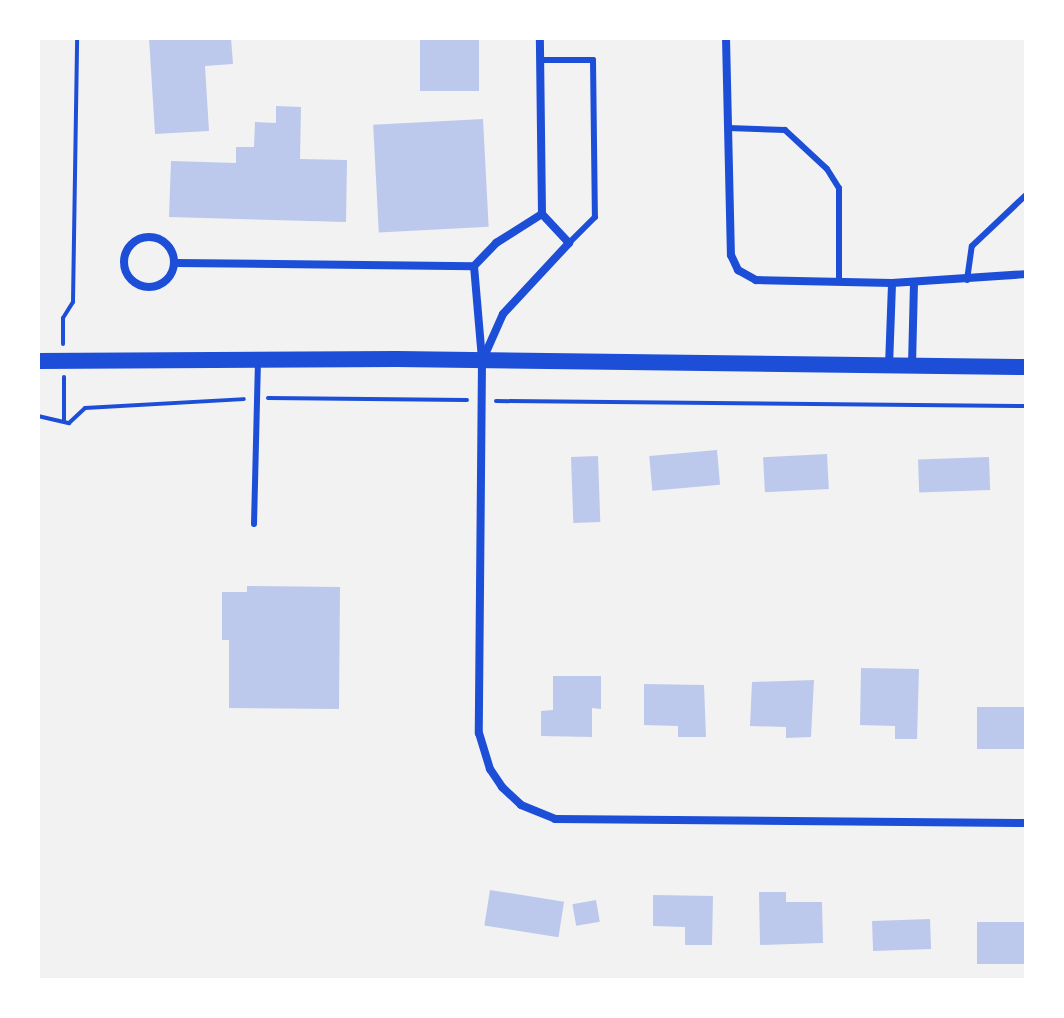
<!DOCTYPE html>
<style>
body{margin:0}
#map{position:relative;width:1064px;height:1018px;overflow:hidden;background:#f2f2f2;font-family:"Open Sans",sans-serif}
div>[style]{position:absolute}
.building>*{inset:0;background:#bdc9ec;transform-origin:0 0}
.path>*{height:4px;margin:-2px;padding:0 2px;transform-origin:2px;border-radius:2px;background:#1d4ed8}
.service>*{height:6px;margin:-3px;padding:0 3px;transform-origin:3px;border-radius:3px;background:#1d4ed8}
.minor>*{height:8px;margin:-4px;padding:0 4px;transform-origin:4px;border-radius:4px;background:#1d4ed8}
.minor>.ring{margin:-4px;padding:0;box-sizing:content-box;background:none;border:8px solid #1d4ed8;border-radius:50%}
.secondary>*{height:16px;margin:-8px;padding:0 8px;transform-origin:8px;border-radius:8px;background:#1d4ed8}
span{translate:-50% -50%;white-space:nowrap;text-align:center;line-height:1.15;-webkit-text-stroke:6px #fff;paint-order:stroke}
.frame{position:absolute;inset:0;border:40px solid #fff;pointer-events:none}
</style>
<div id="map">
<div class="building">
<i style="clip-path:polygon(149px 38px,231px 38px,233px 64px,205px 66px,209px 131px,155px 134px)"></i>
<i style="left:420px;top:38px;width:59px;height:53px"></i>
<i style="clip-path:polygon(276px 106px,301px 107px,300px 159px,347px 160px,346px 222px,169px 217px,171px 161px,236px 163px,236px 147px,254px 147px,255px 122px,276px 123px)"></i>
<i style="left:483px;top:119px;width:108px;height:110px;rotate:87deg"></i>
<i style="left:717px;top:450px;width:35px;height:68px;rotate:85deg"></i>
<i style="left:827px;top:454px;width:35px;height:64px;rotate:87deg"></i>
<i style="left:598px;top:456px;width:66px;height:27px;rotate:88deg"></i>
<i style="left:989px;top:457px;width:33px;height:71px;rotate:88deg"></i>
<i style="clip-path:polygon(247px 586px,340px 587px,339px 709px,229px 708px,229px 640px,222px 640px,222px 592px,247px 592px)"></i>
<i style="clip-path:polygon(861px 668px,919px 669px,917px 739px,895px 739px,895px 726px,860px 725px)"></i>
<i style="clip-path:polygon(553px 676px,601px 676px,601px 709px,592px 708px,592px 737px,541px 736px,541px 711px,553px 710px)"></i>
<i style="clip-path:polygon(814px 680px,811px 737px,786px 738px,786px 727px,750px 726px,752px 682px)"></i>
<i style="clip-path:polygon(644px 684px,704px 685px,706px 737px,678px 737px,678px 726px,644px 725px)"></i>
<i style="left:1026px;top:707px;width:42px;height:49px;rotate:90deg"></i>
<i style="left:490px;top:890px;width:75px;height:36px;rotate:9deg"></i>
<i style="clip-path:polygon(759px 892px,786px 892px,786px 902px,822px 902px,823px 943px,760px 945px)"></i>
<i style="clip-path:polygon(653px 895px,713px 896px,712px 945px,685px 945px,685px 927px,653px 926px)"></i>
<i style="left:596px;top:900px;width:22px;height:24px;rotate:80deg"></i>
<i style="left:930px;top:919px;width:30px;height:58px;rotate:88deg"></i>
<i style="left:1026px;top:922px;width:42px;height:49px;rotate:90deg"></i>
</div>
<div class="path">
<i style="left:63px;top:344px;width:26px;rotate:-90deg"></i>
<i style="left:63px;top:318px;width:19px;rotate:-58deg"></i>
<i style="left:73px;top:302px;width:264px;rotate:-89.1deg"></i>
<i style="left:64px;top:377px;width:43px;rotate:90deg"></i>
<i style="left:268px;top:398px;width:199px;rotate:0.6deg"></i>
<i style="left:496px;top:401px;width:530px;rotate:0.54deg"></i>
<i style="left:38px;top:416px;width:32px;rotate:13deg"></i>
<i style="left:69px;top:423px;width:22px;rotate:-43deg"></i>
<i style="left:85px;top:408px;width:159px;rotate:-3.2deg"></i>
</div>
<div class="service">
<i style="left:540px;top:60px;width:53px"></i>
<i style="left:593px;top:60px;width:157px;rotate:89.3deg"></i>
<i style="left:595px;top:217px;width:37px;rotate:135deg"></i>
<i style="left:728px;top:128px;width:57px;rotate:2deg"></i>
<i style="left:785px;top:130px;width:57px;rotate:42.9deg"></i>
<i style="left:827px;top:169px;width:22px;rotate:58deg"></i>
<i style="left:839px;top:188px;width:92px;rotate:90deg"></i>
<i style="left:967px;top:280px;width:34px;rotate:-82deg"></i>
<i style="left:972px;top:246px;width:74px;rotate:-43.4deg"></i>
<i style="left:254px;top:524px;width:163px;rotate:-88.6deg"></i>
</div>
<div class="minor">
<i style="left:726px;top:38px;width:217px;rotate:88.7deg"></i>
<i style="left:731px;top:255px;width:17px;rotate:65deg"></i>
<i style="left:738px;top:270px;width:21px;rotate:29deg"></i>
<i style="left:756px;top:280px;width:136px;rotate:1.3deg"></i>
<i style="left:892px;top:283px;width:134px;rotate:-3.8deg"></i>
<i class="ring" style="left:124px;top:237px;width:42px;height:42px"></i>
<i style="left:175px;top:263px;width:299px;rotate:0.6deg"></i>
<i style="left:474px;top:266px;width:32px;rotate:-46deg"></i>
<i style="left:496px;top:243px;width:54px;rotate:-32.2deg"></i>
<i style="left:474px;top:266px;width:94px;rotate:85.1deg"></i>
<i style="left:482px;top:360px;width:373px;rotate:90.5deg"></i>
<i style="left:479px;top:733px;width:38px;rotate:73deg"></i>
<i style="left:490px;top:769px;width:22px;rotate:56deg"></i>
<i style="left:502px;top:787px;width:26px;rotate:43deg"></i>
<i style="left:521px;top:805px;width:37px;rotate:22deg"></i>
<i style="left:555px;top:819px;width:471px;rotate:0.5deg"></i>
<i style="left:483px;top:359px;width:49px;rotate:-66deg"></i>
<i style="left:503px;top:314px;width:97px;rotate:-47.1deg"></i>
<i style="left:569px;top:243px;width:40px;rotate:-133deg"></i>
<i style="left:542px;top:214px;width:176px;rotate:-90.7deg"></i>
<i style="left:912px;top:365px;width:83px;rotate:-88.6deg"></i>
<i style="left:889px;top:366px;width:83px;rotate:-87.9deg"></i>
</div>
<div class="secondary">
<i style="left:38px;top:361px;width:359px;rotate:-0.3deg"></i>
<i style="left:397px;top:359px;width:629px;rotate:0.73deg"></i>
</div>
<div class="frame"></div>
</div>
